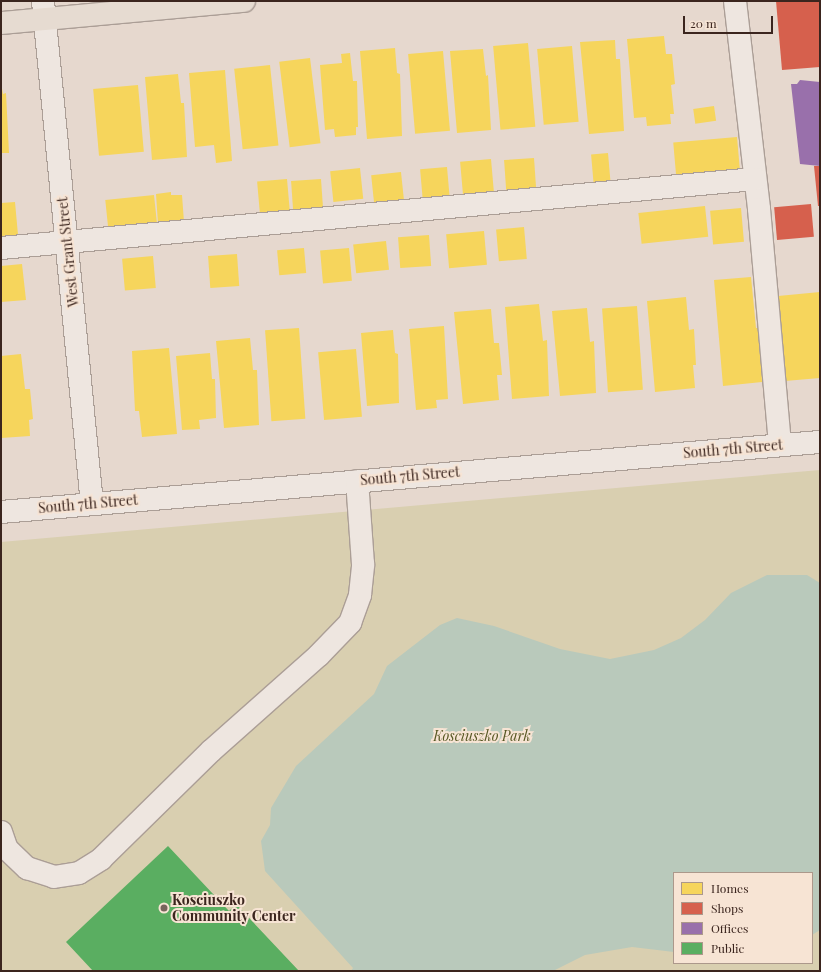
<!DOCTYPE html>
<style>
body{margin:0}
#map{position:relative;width:821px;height:972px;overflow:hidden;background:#e6d8ce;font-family:"Playfair Display",serif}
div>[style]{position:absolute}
.green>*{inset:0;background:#d9cfb0}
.water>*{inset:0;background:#b9c9bb}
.homes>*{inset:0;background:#f6d55c;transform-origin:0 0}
.shops>*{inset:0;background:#d6604d;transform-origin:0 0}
.offices>*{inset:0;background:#9970ab}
.public>*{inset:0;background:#5aae61}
.roads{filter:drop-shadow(1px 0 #ab9e96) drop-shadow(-1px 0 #ab9e96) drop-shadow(0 1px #ab9e96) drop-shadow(0 -1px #ab9e96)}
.minor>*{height:22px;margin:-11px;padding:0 11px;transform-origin:11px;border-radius:11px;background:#eee6e0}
.major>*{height:22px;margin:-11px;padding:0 11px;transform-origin:11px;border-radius:11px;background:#e6dbd1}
.dots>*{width:11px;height:11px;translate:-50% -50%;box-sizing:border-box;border:2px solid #f7e4d4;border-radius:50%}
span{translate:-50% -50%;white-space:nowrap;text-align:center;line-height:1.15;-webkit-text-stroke:4px #f7e4d4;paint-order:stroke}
.street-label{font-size:14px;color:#3b251e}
.park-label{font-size:14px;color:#585824;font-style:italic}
.poi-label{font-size:14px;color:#3b251e;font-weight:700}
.left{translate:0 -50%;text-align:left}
.frame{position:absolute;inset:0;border:2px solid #3b251e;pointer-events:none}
.legend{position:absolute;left:673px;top:872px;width:140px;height:92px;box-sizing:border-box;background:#f7e4d4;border:1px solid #ac988b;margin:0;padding:5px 7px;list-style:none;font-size:12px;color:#3b251e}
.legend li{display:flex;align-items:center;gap:8px;height:20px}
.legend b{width:20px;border:1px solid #ac988b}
.scale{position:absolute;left:683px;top:16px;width:90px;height:18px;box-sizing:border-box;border:2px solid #3b251e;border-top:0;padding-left:5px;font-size:12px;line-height:14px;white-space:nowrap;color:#3b251e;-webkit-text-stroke:3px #f7e4d4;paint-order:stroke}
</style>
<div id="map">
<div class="green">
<i style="clip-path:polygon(evenodd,820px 470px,820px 971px,1px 971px,1px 542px,820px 470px,674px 873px,812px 873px,812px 963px,674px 963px,674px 873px)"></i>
</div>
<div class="water">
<i style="clip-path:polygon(767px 575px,807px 575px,820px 583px,820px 930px,812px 935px,812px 873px,674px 873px,674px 952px,632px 947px,585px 955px,553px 971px,351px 971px,353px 968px,265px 871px,261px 841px,270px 825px,271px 808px,296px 766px,374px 694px,387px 666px,440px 625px,457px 618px,494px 626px,560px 649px,610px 659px,654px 650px,681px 638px,705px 620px,731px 593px)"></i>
</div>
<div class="homes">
<i style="clip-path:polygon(664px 36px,666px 54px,672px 54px,675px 84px,671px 85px,674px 114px,670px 114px,671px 124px,647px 126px,646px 117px,634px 118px,627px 39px)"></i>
<i style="clip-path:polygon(615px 40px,616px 59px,620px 59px,624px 131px,589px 134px,580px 42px)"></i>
<i style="left:528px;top:43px;width:84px;height:35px;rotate:85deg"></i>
<i style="left:572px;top:46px;width:76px;height:35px;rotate:85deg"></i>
<i style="clip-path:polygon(395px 48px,397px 73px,400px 74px,402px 136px,367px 139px,360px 51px)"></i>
<i style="clip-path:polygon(483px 49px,486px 76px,488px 75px,491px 130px,457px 133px,450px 51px)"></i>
<i style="left:443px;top:51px;width:80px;height:35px;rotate:85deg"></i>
<i style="clip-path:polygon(350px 53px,353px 81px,357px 81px,358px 127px,356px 127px,356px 135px,335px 137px,334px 129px,325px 130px,320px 65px,342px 63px,341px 54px)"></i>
<i style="left:310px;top:58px;width:86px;height:31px;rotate:83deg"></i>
<i style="left:270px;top:65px;width:81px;height:36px;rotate:84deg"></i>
<i style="clip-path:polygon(225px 70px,232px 161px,216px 163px,214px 145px,195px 147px,189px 73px)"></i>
<i style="clip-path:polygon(178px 74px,181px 103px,184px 103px,187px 157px,152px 160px,145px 77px)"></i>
<i style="clip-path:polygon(1px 83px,3px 94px,6px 93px,9px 153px,1px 153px)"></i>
<i style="left:138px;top:85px;width:67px;height:45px;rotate:85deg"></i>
<i style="left:714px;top:106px;width:15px;height:21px;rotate:82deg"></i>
<i style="left:737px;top:137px;width:35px;height:64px;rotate:85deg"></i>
<i style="left:608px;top:153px;width:32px;height:17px;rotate:85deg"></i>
<i style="left:534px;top:158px;width:30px;height:30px;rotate:86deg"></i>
<i style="left:491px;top:159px;width:34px;height:31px;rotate:85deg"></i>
<i style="left:447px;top:167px;width:32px;height:27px;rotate:85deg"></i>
<i style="left:360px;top:168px;width:31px;height:30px;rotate:84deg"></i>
<i style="left:401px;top:172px;width:30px;height:30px;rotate:84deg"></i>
<i style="left:287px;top:179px;width:33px;height:30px;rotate:85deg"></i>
<i style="left:321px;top:179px;width:29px;height:30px;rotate:86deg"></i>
<i style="clip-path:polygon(171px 192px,171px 195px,182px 195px,184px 222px,158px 224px,156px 194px)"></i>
<i style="left:154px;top:195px;width:31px;height:49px;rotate:84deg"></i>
<i style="clip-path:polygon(15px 202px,18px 235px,1px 236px,1px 203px)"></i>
<i style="left:705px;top:206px;width:31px;height:67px;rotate:84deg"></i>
<i style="left:741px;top:208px;width:34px;height:31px;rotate:85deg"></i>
<i style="left:524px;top:227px;width:32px;height:28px;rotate:85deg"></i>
<i style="left:484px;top:231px;width:34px;height:38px;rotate:85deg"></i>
<i style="left:429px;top:235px;width:31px;height:31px;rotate:86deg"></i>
<i style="left:386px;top:241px;width:29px;height:33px;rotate:84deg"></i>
<i style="left:304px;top:248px;width:25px;height:27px;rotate:85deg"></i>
<i style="left:349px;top:248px;width:33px;height:29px;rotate:85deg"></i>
<i style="left:237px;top:254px;width:32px;height:29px;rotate:86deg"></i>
<i style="left:153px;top:256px;width:32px;height:31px;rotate:85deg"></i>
<i style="clip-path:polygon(22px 264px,26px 300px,1px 302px,1px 266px)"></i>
<i style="clip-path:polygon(751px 277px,756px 328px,760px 328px,762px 382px,723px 386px,714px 280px)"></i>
<i style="clip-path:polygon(820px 292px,820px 378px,785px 381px,778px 296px)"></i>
<i style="clip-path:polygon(686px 297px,689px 330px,694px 329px,696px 365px,693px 365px,695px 388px,655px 392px,647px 301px)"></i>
<i style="clip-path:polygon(539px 304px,543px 341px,547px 340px,549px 396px,512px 399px,505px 307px)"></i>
<i style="left:637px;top:306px;width:84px;height:35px;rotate:86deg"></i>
<i style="clip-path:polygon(587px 308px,590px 342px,594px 341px,596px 393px,560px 396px,552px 311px)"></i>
<i style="clip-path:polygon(491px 309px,494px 343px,499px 343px,502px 375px,497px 375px,499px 400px,463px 404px,454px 312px)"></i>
<i style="clip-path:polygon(444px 326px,448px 399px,436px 400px,437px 408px,416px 410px,409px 329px)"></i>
<i style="left:299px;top:328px;width:91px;height:34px;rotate:86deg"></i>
<i style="clip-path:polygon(393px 330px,395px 353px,398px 354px,399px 403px,367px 406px,361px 333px)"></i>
<i style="clip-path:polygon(250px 338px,253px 370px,257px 370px,259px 425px,224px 428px,216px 341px)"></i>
<i style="clip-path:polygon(169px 348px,177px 434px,142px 437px,139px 411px,135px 411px,132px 351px)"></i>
<i style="left:356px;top:349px;width:68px;height:38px;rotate:85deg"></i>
<i style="clip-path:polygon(210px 353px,212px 379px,215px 379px,216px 418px,199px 420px,200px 429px,182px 430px,176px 356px)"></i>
<i style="clip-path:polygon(21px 354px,25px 389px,30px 389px,33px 419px,29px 420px,30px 436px,1px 438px,1px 356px)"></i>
</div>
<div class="shops">
<i style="clip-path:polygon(776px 1px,820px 1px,820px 67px,782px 70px)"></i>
<i style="clip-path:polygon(814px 166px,820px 166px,820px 206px,818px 206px)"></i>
<i style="left:811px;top:204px;width:33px;height:37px;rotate:85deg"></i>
</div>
<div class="offices">
<i style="clip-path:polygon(800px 80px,820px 82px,820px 166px,800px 164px,791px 84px,797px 84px)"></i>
</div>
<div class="public">
<i style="clip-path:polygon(168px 846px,229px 911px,236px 904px,299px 971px,93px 971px,66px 942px)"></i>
</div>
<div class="roads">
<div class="minor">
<i style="left:43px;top:1px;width:505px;rotate:84.44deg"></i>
<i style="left:735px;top:1px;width:209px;rotate:83.4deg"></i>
<i style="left:759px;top:209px;width:237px;rotate:84.9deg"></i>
<i style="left:1px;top:248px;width:757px;rotate:-5.23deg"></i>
<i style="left:1px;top:512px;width:822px;rotate:-4.89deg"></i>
<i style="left:1px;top:832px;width:18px;rotate:71deg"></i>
<i style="left:7px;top:849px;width:28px;rotate:44deg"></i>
<i style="left:27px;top:868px;width:28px;rotate:18deg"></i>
<i style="left:54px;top:877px;width:25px;rotate:-9deg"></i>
<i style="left:79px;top:873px;width:26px;rotate:-32deg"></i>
<i style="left:101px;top:859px;width:154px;rotate:-44.5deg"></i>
<i style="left:211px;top:751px;width:144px;rotate:-41.6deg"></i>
<i style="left:319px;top:655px;width:45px;rotate:-45.9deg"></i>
<i style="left:350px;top:623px;width:30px;rotate:-70deg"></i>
<i style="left:360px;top:595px;width:31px;rotate:-84deg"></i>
<i style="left:363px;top:564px;width:83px;rotate:-94.1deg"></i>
</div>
<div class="major">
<i style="left:1px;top:23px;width:244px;rotate:-5.2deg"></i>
</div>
</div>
<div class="dots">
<i style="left:164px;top:908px;background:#77645c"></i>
</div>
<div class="street-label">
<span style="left:68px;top:252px;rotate:-96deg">West Grant Street</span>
<span style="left:733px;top:449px;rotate:-5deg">South 7th Street</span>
<span style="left:410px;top:476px;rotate:-5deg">South 7th Street</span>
<span style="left:88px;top:504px;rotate:-5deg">South 7th Street</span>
</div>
<div class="park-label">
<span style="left:482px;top:736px">Kosciuszko Park</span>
</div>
<div class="poi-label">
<span class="left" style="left:172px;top:908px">Kosciuszko<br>Community Center</span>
</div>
<div class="frame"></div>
<ul class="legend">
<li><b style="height:11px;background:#f6d55c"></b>Homes</li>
<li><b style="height:11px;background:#d6604d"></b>Shops</li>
<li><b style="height:11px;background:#9970ab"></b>Offices</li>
<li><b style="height:11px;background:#5aae61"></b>Public</li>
</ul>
<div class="scale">20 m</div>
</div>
